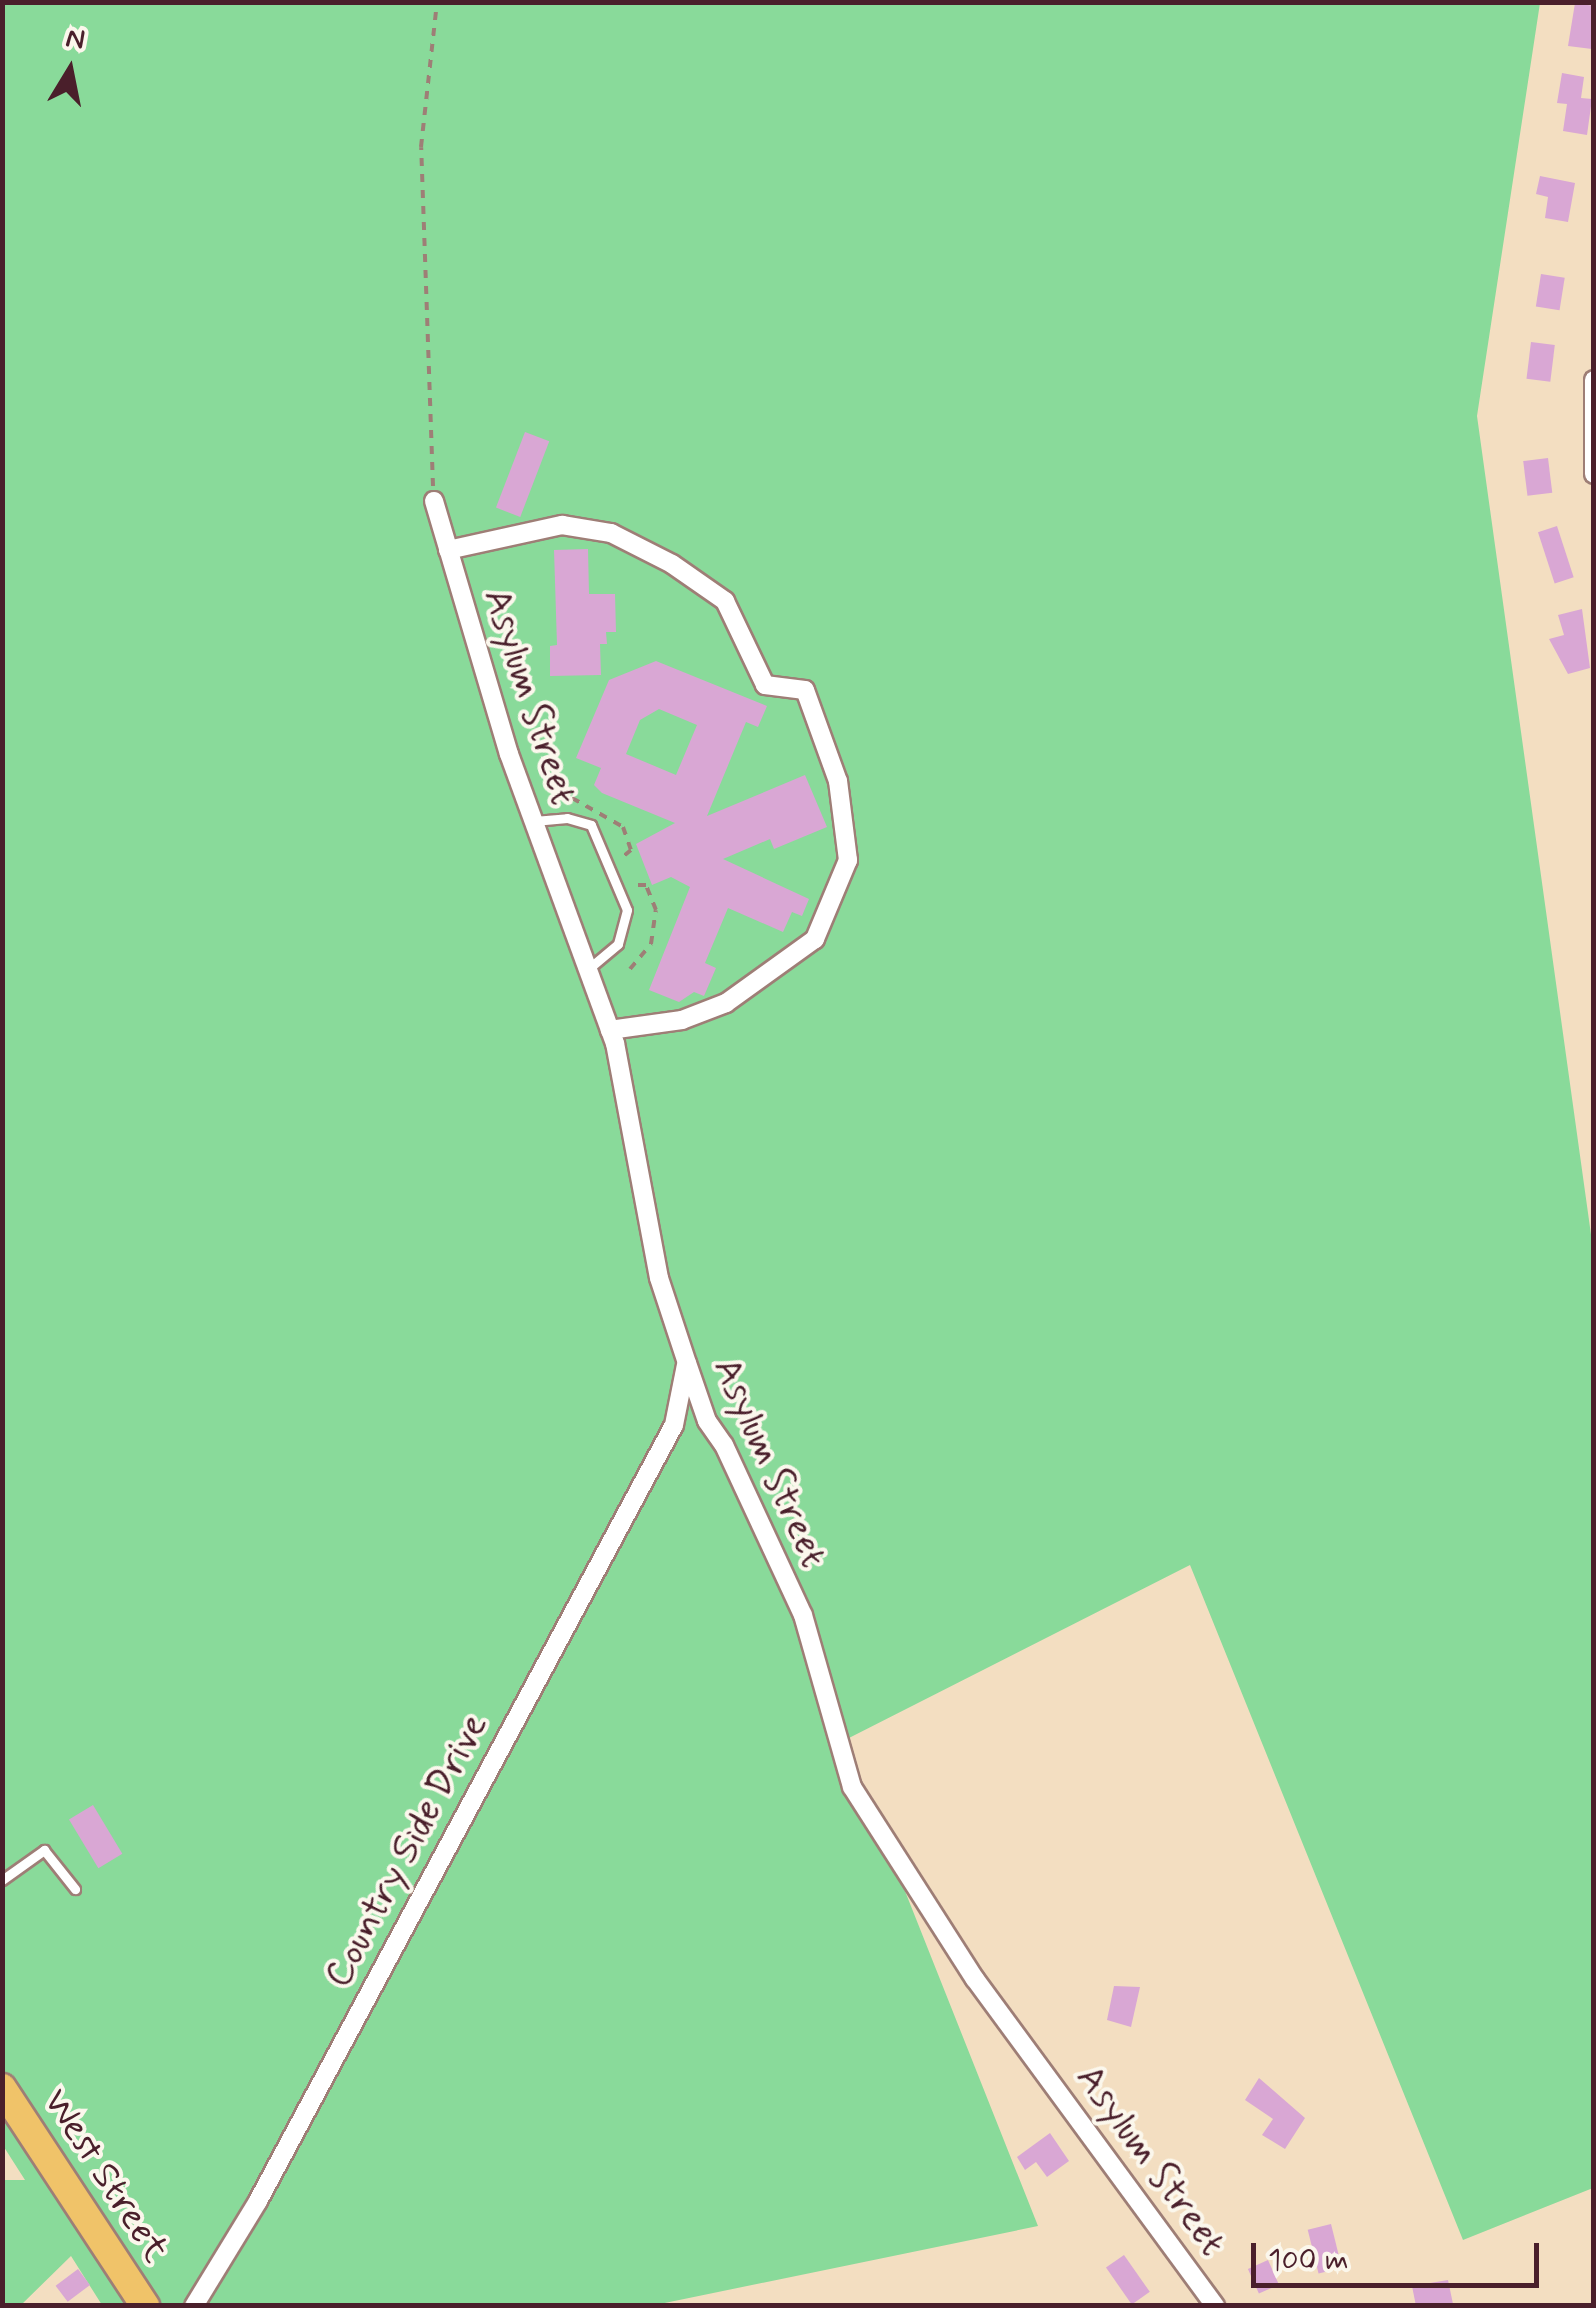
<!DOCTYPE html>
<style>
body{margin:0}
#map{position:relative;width:1596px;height:2308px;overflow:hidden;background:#f3dec1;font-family:Mynerve,sans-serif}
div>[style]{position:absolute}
.green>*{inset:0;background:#89da9a}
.building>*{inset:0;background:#d9a7d4;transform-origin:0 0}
.path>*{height:4px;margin-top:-2px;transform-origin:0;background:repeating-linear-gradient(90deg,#9e7e76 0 8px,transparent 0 16px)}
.roads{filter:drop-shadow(2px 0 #9e7e76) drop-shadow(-2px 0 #9e7e76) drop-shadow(0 2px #9e7e76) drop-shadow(0 -2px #9e7e76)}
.service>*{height:9px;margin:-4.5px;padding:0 4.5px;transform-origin:4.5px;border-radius:4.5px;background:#fff}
.minor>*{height:18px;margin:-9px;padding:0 9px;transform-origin:9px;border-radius:9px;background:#fff}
.primary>*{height:28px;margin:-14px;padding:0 14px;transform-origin:14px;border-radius:14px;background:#f0c369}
span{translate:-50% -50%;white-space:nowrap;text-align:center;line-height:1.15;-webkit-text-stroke:8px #fbf7ec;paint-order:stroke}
.street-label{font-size:38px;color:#4a1f2b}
.frame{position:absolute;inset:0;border:5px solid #4a1f2b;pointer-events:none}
.north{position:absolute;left:20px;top:20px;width:100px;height:100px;-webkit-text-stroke:8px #fbf7ec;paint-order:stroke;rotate:10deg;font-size:28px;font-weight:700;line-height:40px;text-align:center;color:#4a1f2b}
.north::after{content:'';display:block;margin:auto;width:35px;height:45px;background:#4a1f2b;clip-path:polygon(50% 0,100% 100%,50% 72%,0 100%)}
.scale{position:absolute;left:1251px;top:2243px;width:288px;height:45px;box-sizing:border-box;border:5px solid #4a1f2b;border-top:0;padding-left:12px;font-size:30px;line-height:35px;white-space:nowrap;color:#4a1f2b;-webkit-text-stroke:8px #fbf7ec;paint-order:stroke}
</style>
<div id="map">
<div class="green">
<i style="clip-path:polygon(3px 3px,1540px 3px,1477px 416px,1594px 1256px,1593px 2188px,1463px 2240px,1190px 1565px,845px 1740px,1038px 2226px,655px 2305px,102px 2305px,71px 2256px,21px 2305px,3px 2305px,3px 2180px,25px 2180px,2px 2144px)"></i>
</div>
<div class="building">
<i style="clip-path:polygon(1575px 3px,1594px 6px,1592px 49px,1568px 46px)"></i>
<i style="clip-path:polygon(1562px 73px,1584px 77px,1581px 98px,1592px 99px,1587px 135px,1563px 131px,1567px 104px,1557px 103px)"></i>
<i style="clip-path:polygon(1540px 176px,1575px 183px,1568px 222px,1545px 218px,1548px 197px,1536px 194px)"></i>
<i style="left:1541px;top:274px;width:24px;height:33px;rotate:9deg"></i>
<i style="left:1531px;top:342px;width:24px;height:37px;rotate:7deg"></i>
<i style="left:525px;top:432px;width:26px;height:81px;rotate:21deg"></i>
<i style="left:1548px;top:458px;width:35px;height:25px;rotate:83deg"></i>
<i style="left:1557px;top:526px;width:54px;height:20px;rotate:72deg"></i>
<i style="clip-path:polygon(588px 549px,589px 594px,615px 594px,616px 632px,606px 632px,607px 644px,600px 644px,601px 675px,550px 676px,550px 646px,557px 645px,554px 550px)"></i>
<i style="clip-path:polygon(1582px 609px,1590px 668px,1568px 674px,1549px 639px,1564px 635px,1558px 615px)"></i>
<i style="clip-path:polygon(evenodd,656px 661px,767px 706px,758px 727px,746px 722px,707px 816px,805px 775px,827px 827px,774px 849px,770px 839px,723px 859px,809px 899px,802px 916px,792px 912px,783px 932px,728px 908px,705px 963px,716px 968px,704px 996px,694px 992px,679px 1002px,649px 990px,690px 887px,671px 877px,652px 885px,636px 844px,675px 823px,602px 793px,594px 785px,601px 768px,576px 758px,609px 680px,656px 661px,659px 709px,697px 725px,676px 775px,626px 754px,640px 720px,659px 709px)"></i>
<i style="left:93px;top:1805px;width:57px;height:28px;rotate:59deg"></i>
<i style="clip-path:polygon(1114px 1986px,1140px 1987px,1131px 2027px,1107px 2020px)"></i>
<i style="clip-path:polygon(1259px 2078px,1305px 2118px,1285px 2149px,1262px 2135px,1273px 2119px,1245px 2100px)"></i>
<i style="clip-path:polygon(1050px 2133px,1069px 2161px,1047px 2177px,1036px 2162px,1025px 2170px,1017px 2157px)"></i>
<i style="left:1331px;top:2224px;width:45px;height:24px;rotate:76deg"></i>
<i style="left:1124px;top:2255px;width:45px;height:22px;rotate:55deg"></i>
<i style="left:1268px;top:2260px;width:27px;height:22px;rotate:66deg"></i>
<i style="left:78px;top:2269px;width:20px;height:28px;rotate:53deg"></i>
<i style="clip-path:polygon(1448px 2280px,1453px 2304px,1416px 2306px,1412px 2286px)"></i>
</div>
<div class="path">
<i style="left:433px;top:486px;width:339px;rotate:-92deg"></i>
<i style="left:421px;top:147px;width:146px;rotate:-83.7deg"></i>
<i style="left:558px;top:790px;width:75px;rotate:29.6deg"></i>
<i style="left:623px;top:827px;width:24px;rotate:71deg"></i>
<i style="left:631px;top:850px;width:13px;rotate:141deg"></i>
<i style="left:630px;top:969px;width:33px;rotate:-50deg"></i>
<i style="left:651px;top:944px;width:34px;rotate:-82deg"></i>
<i style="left:656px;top:910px;width:27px;rotate:-112deg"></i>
<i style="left:646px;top:885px;width:14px;rotate:180deg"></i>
</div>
<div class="roads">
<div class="service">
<i style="left:534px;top:821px;width:33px;rotate:-5deg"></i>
<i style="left:567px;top:818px;width:25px;rotate:16deg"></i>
<i style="left:591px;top:825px;width:92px;rotate:67deg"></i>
<i style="left:627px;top:910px;width:35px;rotate:105deg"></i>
<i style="left:618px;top:944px;width:39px;rotate:140deg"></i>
<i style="left:2px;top:1880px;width:52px;rotate:-35.5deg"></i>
<i style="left:44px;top:1850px;width:50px;rotate:51.5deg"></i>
</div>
<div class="minor">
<i style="left:1594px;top:380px;width:94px;rotate:90deg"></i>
<i style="left:434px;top:501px;width:264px;rotate:73.5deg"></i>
<i style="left:509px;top:754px;width:308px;rotate:69.9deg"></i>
<i style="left:615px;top:1043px;width:239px;rotate:79.4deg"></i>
<i style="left:659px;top:1278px;width:89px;rotate:71.8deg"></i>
<i style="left:687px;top:1363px;width:61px;rotate:71deg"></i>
<i style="left:707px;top:1421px;width:29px;rotate:55deg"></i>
<i style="left:724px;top:1445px;width:187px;rotate:65.1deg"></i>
<i style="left:803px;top:1615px;width:179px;rotate:74.1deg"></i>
<i style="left:852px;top:1787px;width:228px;rotate:57.4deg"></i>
<i style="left:975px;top:1979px;width:406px;rotate:53.7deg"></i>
<i style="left:448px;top:550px;width:117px;rotate:-12.4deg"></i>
<i style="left:562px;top:525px;width:50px;rotate:9.3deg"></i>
<i style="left:611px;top:533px;width:68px;rotate:26.9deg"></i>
<i style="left:672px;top:564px;width:65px;rotate:34.9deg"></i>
<i style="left:725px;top:601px;width:93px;rotate:64.5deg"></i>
<i style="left:765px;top:685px;width:40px;rotate:7.1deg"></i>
<i style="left:805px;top:690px;width:97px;rotate:70.1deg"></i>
<i style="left:838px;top:781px;width:80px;rotate:82.8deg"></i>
<i style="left:848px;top:860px;width:86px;rotate:112.7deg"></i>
<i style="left:815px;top:939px;width:110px;rotate:144.3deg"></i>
<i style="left:726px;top:1003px;width:47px;rotate:158.9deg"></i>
<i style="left:682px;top:1020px;width:73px;rotate:172.1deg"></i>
<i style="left:194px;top:2306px;width:123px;rotate:-58.6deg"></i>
<i style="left:258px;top:2201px;width:880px;rotate:-61.81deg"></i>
<i style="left:674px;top:1425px;width:61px;rotate:-78.7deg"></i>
</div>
<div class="primary">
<i style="left:2px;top:2088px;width:261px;rotate:56.7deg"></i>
</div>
</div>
<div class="street-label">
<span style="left:529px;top:697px;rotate:72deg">Asylum Street</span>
<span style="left:769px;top:1463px;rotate:66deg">Asylum Street</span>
<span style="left:407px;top:1851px;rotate:-62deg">Country Side Drive</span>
<span style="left:1150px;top:2161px;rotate:54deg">Asylum Street</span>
<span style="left:105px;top:2176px;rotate:57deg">West Street</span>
</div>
<div class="frame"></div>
<div class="north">N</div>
<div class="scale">100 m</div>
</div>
